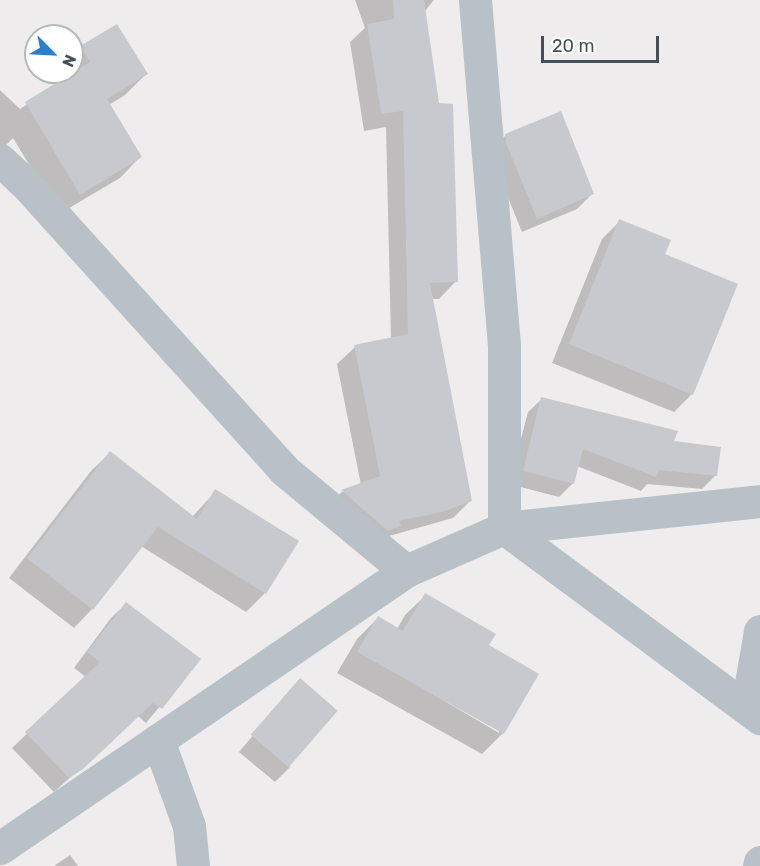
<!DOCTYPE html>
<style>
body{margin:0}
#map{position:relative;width:760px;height:866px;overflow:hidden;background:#eeecec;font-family:Rubik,sans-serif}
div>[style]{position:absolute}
.shadow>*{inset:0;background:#0003}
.building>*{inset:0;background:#c7c9ce;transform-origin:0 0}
.minor>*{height:33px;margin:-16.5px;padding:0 16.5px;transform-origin:16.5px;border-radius:16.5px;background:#b8c1c7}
span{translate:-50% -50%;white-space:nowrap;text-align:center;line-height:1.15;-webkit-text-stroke:6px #fff;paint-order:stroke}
.north{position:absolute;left:24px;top:24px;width:60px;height:60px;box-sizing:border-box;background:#fff;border:2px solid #b5b9bc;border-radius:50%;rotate:114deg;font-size:16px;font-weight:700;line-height:24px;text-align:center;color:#465057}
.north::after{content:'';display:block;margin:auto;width:21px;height:27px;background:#2c7fc8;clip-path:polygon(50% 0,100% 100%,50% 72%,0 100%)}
.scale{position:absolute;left:541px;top:36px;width:118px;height:27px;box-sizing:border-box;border:3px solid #465057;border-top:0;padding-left:8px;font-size:18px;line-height:21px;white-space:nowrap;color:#465057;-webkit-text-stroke:4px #fff;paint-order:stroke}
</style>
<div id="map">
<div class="shadow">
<i style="clip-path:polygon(355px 0,434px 0,424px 12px,456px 281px,439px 299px,431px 299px,471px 500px,453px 518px,389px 536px,324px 509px,342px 492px,361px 485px,337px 364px,355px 347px,391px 339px,386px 127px,364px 131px,350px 42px,365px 28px)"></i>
<i style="clip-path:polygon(81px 48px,146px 74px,125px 95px,109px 105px,140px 157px,120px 178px,59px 214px,13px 138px,0 151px,0 90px,20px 109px,67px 78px,63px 72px,72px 72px,72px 57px)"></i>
<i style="clip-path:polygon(506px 135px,592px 194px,577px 209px,522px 232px,492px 158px,491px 150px)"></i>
<i style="clip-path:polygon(620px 221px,664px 255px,692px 394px,674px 412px,552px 363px,602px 239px)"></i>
<i style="clip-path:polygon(542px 399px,672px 442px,716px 475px,702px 489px,647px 484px,641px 491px,577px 466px,573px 483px,559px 497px,509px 484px,528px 412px)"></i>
<i style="clip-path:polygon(110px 453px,192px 517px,216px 491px,297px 541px,265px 593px,246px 612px,141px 546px,92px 609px,74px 628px,9px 578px,91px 471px)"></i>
<i style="clip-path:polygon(evenodd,426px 595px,487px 646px,503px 733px,482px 754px,337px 673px,357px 639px,378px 618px,397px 629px,405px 615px,426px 595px,419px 686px,499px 729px,499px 733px,419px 686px)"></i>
<i style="clip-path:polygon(126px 604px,199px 659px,146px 723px,138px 716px,54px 792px,12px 748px,86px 677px,74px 668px,111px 618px)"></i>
<i style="clip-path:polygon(300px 680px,290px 767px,275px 782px,239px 752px)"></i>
<i style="clip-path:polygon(70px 855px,78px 866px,54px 866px)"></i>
</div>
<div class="building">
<i style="clip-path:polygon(393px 0,424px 0,439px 103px,453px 104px,458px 282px,430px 283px,472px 501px,442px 512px,399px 521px,401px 526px,388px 531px,341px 490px,380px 476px,354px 345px,408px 334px,403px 111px,381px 114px,367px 24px,394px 19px)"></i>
<i style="clip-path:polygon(117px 24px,148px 74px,107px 99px,142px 157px,80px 195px,25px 102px,90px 62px,80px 46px)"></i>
<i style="clip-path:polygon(561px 111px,594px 194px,537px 219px,506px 143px,505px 134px)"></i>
<i style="clip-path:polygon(619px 219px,671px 240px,665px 254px,738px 284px,693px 395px,569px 344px)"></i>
<i style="clip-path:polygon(541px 397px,678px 431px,674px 441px,721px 447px,717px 476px,659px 470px,656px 477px,583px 449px,574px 484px,523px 471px)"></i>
<i style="clip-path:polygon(110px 451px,197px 519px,215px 489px,299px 541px,266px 594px,158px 527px,93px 610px,27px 558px)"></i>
<i style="clip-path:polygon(425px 593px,496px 634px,489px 645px,539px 674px,504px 734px,357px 652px,378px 616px,403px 631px)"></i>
<i style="clip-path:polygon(126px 602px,201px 659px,162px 709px,153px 703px,83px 769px,69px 778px,25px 732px,100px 662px,87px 652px)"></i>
<i style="left:300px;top:678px;width:50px;height:75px;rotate:41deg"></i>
</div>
<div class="minor">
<i style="left:475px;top:0;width:345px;rotate:85.2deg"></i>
<i style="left:504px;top:344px;width:184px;rotate:90deg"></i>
<i style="left:0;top:160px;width:34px;rotate:43deg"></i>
<i style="left:25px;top:183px;width:387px;rotate:47.9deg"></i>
<i style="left:284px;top:470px;width:158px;rotate:39.6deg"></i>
<i style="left:504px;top:528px;width:319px;rotate:36.6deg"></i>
<i style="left:747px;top:707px;width:77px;rotate:-80.3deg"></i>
<i style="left:158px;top:740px;width:91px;rotate:70.2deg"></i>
<i style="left:189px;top:826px;width:40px;rotate:84.3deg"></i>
<i style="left:0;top:848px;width:491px;rotate:-34.3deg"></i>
<i style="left:406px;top:571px;width:107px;rotate:-23.7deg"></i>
<i style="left:504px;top:528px;width:257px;rotate:-6deg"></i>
<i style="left:759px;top:866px;width:4px;rotate:-76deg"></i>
</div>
<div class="north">N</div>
<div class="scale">20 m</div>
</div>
